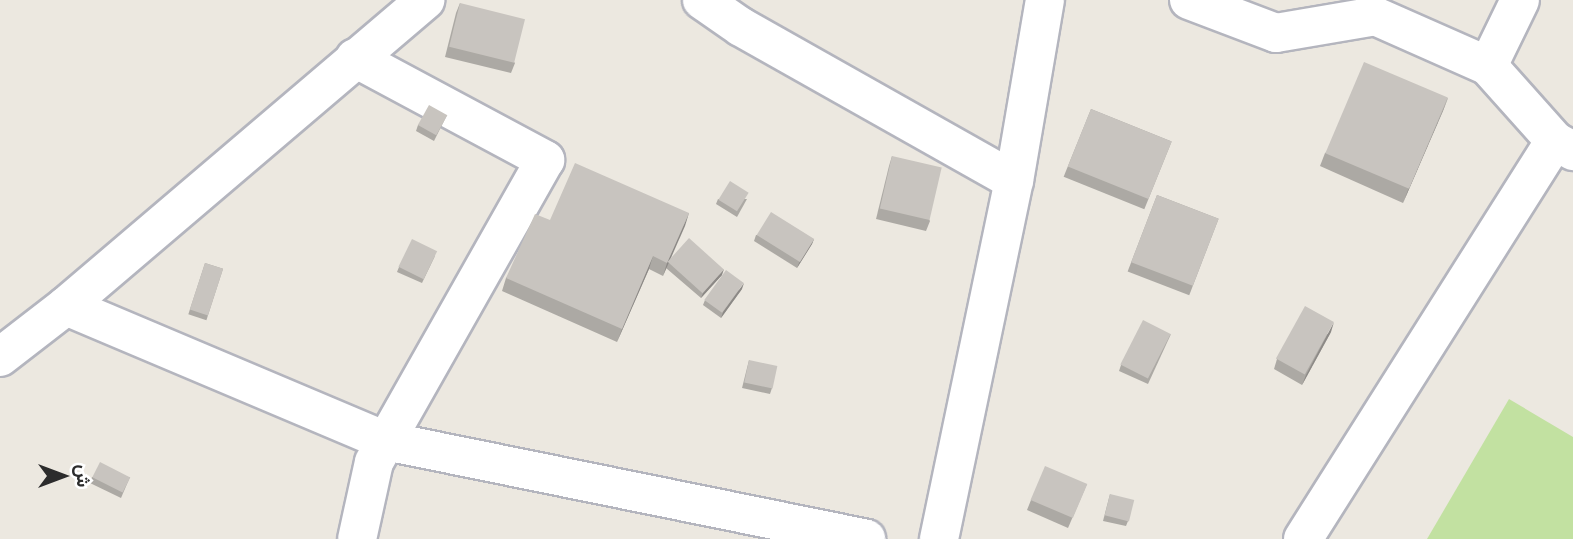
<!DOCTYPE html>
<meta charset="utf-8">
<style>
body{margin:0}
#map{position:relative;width:1573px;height:539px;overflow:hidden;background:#ece8e0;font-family:"Open Sans",Vazirmatn,sans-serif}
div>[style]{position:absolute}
.pitch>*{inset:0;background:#c2e1a1}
.roads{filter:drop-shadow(2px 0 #b4b5be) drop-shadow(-2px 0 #b4b5be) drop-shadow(0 2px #b4b5be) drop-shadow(0 -2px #b4b5be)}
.minor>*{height:38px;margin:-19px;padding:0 19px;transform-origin:19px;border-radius:19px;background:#fff}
.wall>*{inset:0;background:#aca9a4;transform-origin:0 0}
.shaded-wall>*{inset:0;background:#8c8986}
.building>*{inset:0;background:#c8c4bf;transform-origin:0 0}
span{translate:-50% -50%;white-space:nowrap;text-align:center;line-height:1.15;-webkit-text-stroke:7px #fff;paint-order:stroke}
.north{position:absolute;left:28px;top:441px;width:70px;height:70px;-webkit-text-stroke:5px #fff;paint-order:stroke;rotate:90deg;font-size:19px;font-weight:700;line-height:28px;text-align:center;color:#2c2c2c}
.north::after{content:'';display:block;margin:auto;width:24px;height:32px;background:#2c2c2c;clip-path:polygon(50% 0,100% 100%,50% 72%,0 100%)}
</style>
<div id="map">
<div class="pitch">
<i style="clip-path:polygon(1509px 399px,1573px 437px,1573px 539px,1427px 539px)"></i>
</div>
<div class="roads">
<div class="minor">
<i style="left:702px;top:0;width:47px;rotate:34.7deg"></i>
<i style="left:741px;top:27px;width:313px;rotate:29.4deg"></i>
<i style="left:1189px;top:0;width:93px;rotate:20.8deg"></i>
<i style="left:1276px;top:33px;width:100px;rotate:-9.7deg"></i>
<i style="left:1375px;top:16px;width:124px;rotate:23.9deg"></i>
<i style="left:1488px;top:66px;width:101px;rotate:48.2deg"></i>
<i style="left:355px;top:58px;width:216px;rotate:28.2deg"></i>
<i style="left:545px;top:160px;width:347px;rotate:119.5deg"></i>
<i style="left:374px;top:462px;width:79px;rotate:102.4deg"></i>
<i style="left:1488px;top:66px;width:73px;rotate:-64.1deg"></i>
<i style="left:66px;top:306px;width:347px;rotate:22.9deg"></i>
<i style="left:386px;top:441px;width:490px;rotate:11.5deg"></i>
<i style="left:0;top:357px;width:83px;rotate:-37.7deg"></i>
<i style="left:66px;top:306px;width:472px;rotate:-40.4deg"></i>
<i style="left:939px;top:539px;width:366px;rotate:-78.2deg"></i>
<i style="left:1014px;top:181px;width:184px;rotate:-80.3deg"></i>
<i style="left:1303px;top:539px;width:471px;rotate:-57.7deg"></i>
<i style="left:1555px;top:141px;width:21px;rotate:29deg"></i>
</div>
</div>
<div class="wall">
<i style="clip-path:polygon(460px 3px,515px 63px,511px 73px,445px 57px,456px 13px)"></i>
<i style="clip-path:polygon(1448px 98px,1403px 203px,1320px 166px,1325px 153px)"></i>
<i style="left:1091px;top:109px;width:87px;height:73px;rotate:22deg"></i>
<i style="clip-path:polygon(447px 115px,434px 141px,416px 131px,418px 125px)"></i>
<i style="clip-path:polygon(892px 156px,930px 221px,926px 231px,876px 219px,889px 166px)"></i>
<i style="left:1157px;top:195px;width:66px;height:82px;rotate:21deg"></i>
<i style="clip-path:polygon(718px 199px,747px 199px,737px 217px,716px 204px)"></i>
<i style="clip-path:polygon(689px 213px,669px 261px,722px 275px,701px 298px,666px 268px,667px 266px,663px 276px,649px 269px,617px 342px,502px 291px,506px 278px,550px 220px)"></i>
<i style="clip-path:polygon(756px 235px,814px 239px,812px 244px,797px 268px,754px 241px)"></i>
<i style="clip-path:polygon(435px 256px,422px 283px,397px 272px,399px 267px)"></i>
<i style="left:205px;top:263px;width:19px;height:54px;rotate:18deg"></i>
<i style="clip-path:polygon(742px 289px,721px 318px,703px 305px,705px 300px)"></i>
<i style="clip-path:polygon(1331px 332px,1302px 385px,1274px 369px,1277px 359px)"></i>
<i style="clip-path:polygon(1171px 334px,1148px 384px,1119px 371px,1121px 365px)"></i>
<i style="clip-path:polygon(749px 360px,772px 388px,770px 394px,742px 388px)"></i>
<i style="clip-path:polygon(92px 477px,130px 477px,121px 498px,90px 483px)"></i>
<i style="clip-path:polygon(1087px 484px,1068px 528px,1027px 510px,1031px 500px)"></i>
<i style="clip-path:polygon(1110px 494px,1128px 521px,1126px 526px,1103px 521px)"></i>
</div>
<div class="shaded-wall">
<i style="clip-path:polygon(1448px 98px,1443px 111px,1403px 203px,1408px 190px)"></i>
<i style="clip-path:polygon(689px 213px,685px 226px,663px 276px,667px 263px)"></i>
<i style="clip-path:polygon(814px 239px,812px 244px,797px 268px,799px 263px)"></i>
<i style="clip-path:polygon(653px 256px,649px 269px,617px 342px,622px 329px)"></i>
<i style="clip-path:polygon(724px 269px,722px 275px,701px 298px,703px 293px)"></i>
<i style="clip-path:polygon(744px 283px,742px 289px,721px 318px,723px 312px)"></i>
<i style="clip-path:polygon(1334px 322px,1331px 332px,1302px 385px,1306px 375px)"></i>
</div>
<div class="building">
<i style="left:460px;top:3px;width:67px;height:45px;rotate:14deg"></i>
<i style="left:1364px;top:62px;width:91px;height:99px;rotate:23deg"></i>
<i style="left:429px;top:105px;width:21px;height:23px;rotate:29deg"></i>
<i style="left:1091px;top:109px;width:87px;height:62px;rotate:22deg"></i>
<i style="left:892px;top:156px;width:51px;height:54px;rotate:13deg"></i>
<i style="clip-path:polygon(575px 163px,689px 213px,667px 263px,653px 256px,622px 329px,506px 278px,535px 214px,550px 220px)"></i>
<i style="left:730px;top:181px;width:22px;height:22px;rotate:32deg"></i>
<i style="left:1157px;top:195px;width:66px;height:72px;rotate:21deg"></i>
<i style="left:771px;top:212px;width:51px;height:27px;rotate:32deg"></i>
<i style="left:689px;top:238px;width:47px;height:32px;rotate:42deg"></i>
<i style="left:412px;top:239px;width:28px;height:31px;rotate:26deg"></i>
<i style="left:205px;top:263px;width:19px;height:49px;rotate:18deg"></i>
<i style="left:726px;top:270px;width:22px;height:37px;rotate:36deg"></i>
<i style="left:1305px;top:306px;width:33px;height:60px;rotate:29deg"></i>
<i style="left:1143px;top:320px;width:31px;height:50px;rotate:27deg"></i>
<i style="left:749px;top:360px;width:29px;height:23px;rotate:12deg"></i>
<i style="left:100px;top:462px;width:34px;height:17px;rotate:27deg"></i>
<i style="left:1045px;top:466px;width:46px;height:37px;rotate:23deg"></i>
<i style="left:1110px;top:494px;width:25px;height:22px;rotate:14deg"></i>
</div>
<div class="north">ش</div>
</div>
